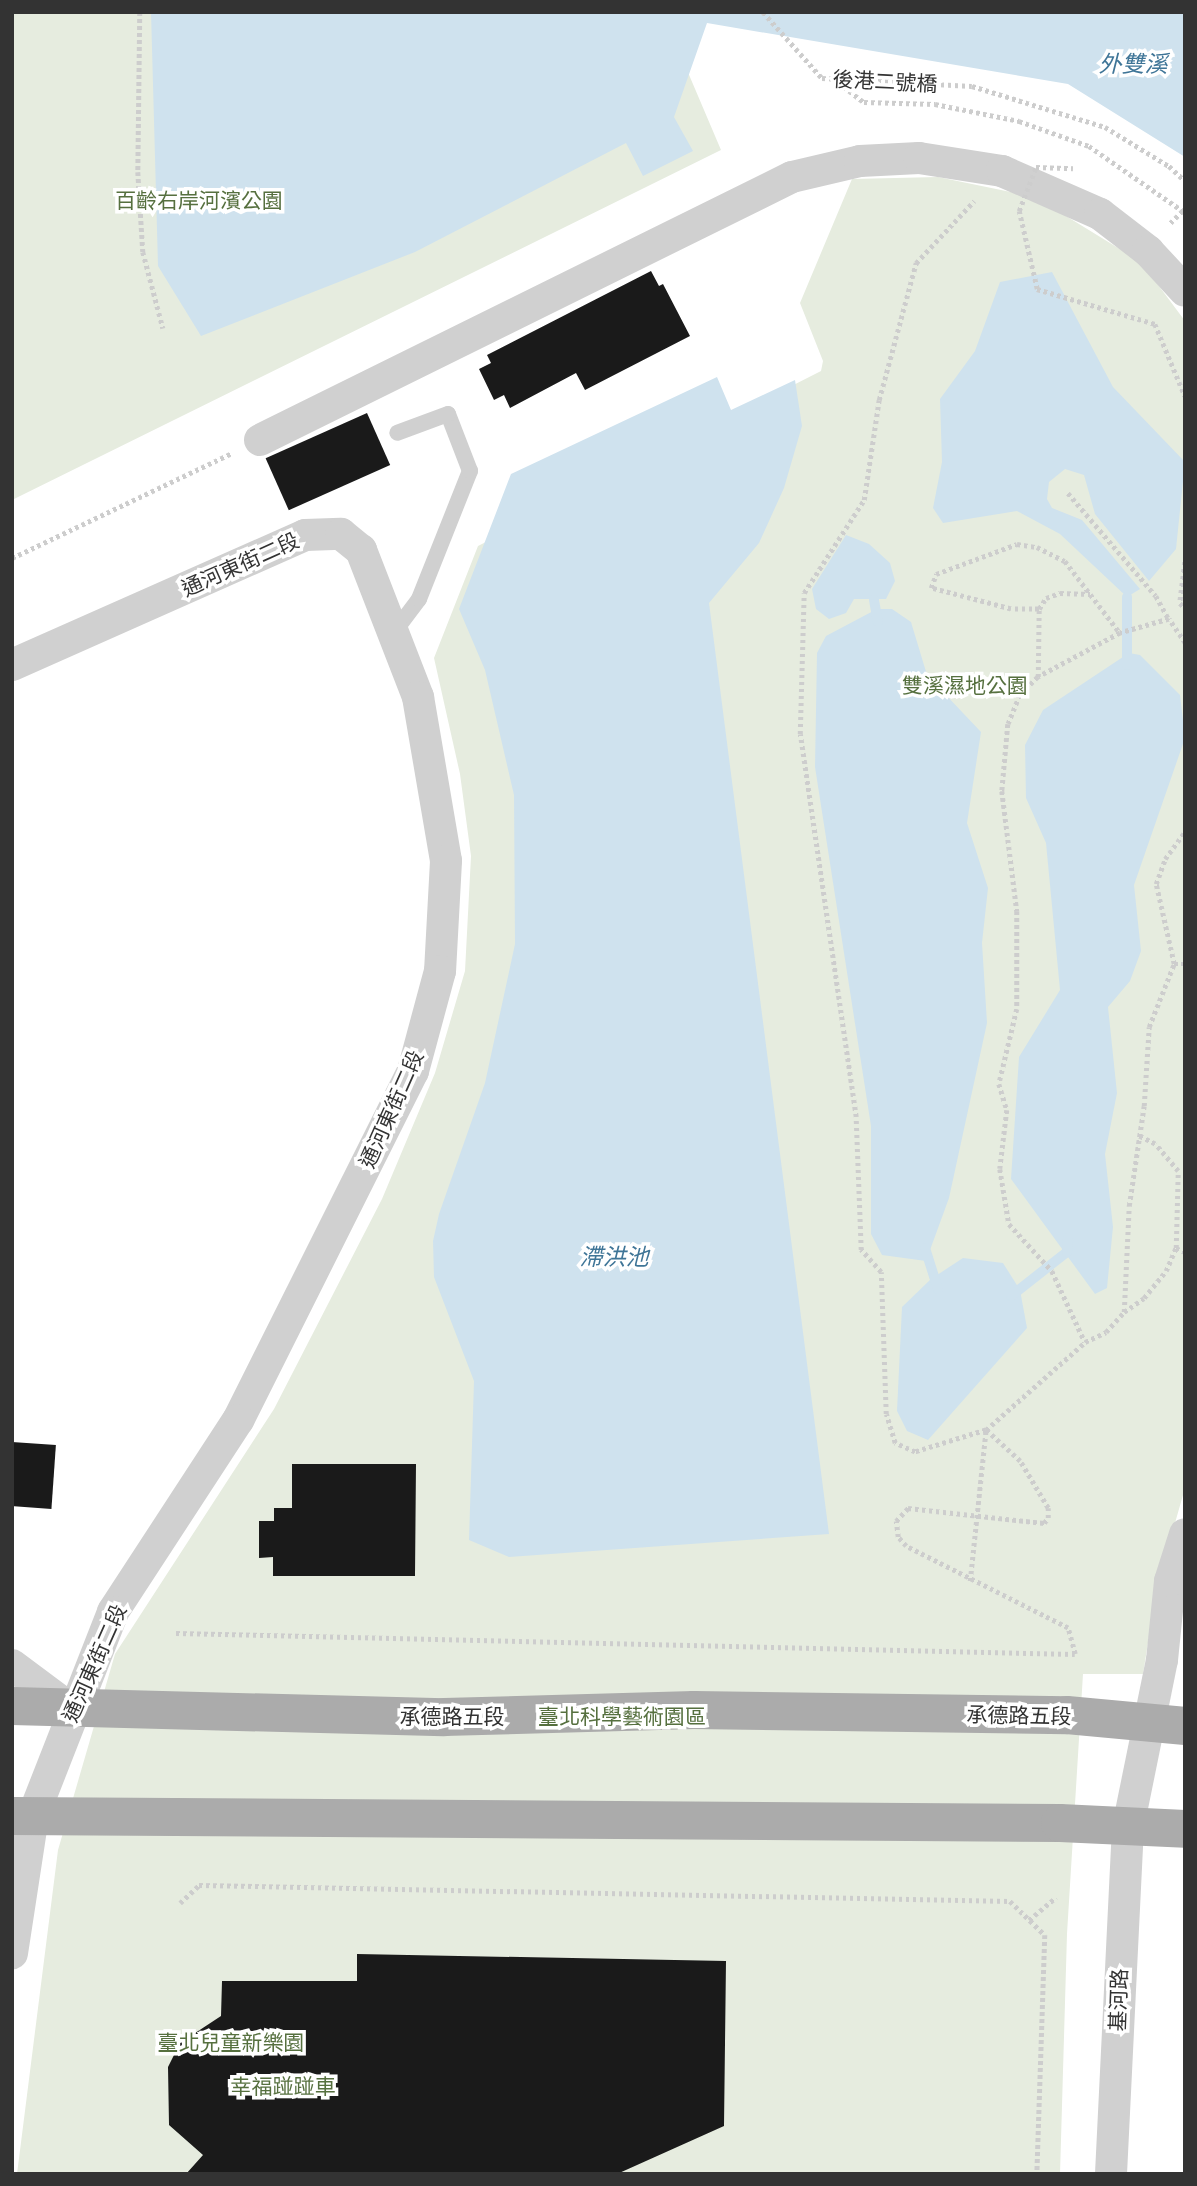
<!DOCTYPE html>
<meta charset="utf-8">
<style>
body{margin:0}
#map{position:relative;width:1197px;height:2186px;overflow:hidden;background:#fff;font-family:"Open Sans","Noto Sans TC",sans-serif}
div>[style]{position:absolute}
.green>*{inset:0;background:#e6ecdf}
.water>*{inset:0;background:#cfe2ee}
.stream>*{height:10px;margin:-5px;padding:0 5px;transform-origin:5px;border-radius:5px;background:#cfe2ee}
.building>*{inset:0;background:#1a1a1a;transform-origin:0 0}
.path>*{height:4.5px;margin-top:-2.25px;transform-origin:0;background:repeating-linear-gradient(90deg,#cdcdcd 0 3.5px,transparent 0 7px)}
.service>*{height:16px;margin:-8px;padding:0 8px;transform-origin:8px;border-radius:8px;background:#d0d0d0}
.minor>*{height:32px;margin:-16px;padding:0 16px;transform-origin:16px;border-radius:16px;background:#d0d0d0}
.primary>*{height:38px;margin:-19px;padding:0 19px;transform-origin:19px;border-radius:19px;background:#ababab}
.path-bridge>*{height:4.5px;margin-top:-2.25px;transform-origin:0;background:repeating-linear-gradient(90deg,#cdcdcd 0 3.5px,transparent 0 7px)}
span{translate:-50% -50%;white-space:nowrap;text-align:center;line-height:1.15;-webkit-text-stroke:7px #fff;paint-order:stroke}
.street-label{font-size:21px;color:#333}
.park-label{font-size:21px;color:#56703f}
.water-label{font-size:23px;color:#3f7597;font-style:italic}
.frame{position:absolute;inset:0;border:14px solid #333;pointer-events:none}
</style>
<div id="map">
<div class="green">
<i style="clip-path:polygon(12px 12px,669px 12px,667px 23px,721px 150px,12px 500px)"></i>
<i style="clip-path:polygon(938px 177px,1035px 197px,1141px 262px,1185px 321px,1185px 1488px,1157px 1586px,1143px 1674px,1083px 1674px,1067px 1934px,1060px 2174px,17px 2174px,58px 1850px,115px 1654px,274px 1409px,382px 1199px,435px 1073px,465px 971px,471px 856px,460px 774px,434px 658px,478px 546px,821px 371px,823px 361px,800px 303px,852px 179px)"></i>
</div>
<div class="water">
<i style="clip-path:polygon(151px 12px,1185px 12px,1185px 157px,1068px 84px,707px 23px,674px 117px,693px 151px,643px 176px,626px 143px,415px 252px,201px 336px,158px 266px)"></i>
<i style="clip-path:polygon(1052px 272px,1113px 387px,1185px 462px,1176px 549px,1149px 581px,1095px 514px,1084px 475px,1065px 469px,1049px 482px,1047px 499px,1052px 508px,1082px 520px,1140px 589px,1127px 597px,1060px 534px,1017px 511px,943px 523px,933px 508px,942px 462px,940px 399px,975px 351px,1000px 282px)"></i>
<i style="clip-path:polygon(717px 377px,731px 410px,795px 380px,802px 426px,784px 488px,759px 543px,709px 603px,829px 1534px,509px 1557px,469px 1540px,474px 1381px,434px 1277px,433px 1241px,439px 1214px,485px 1083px,515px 944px,514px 795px,485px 670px,459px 609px,511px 474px)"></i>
<i style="clip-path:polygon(846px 535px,869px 544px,890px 563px,895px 581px,886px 599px,854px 599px,846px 613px,829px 619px,816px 609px,812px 589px)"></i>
<i style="clip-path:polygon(877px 609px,892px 609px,911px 622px,927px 675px,981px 732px,967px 823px,988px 888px,982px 943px,987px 1023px,949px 1198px,926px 1261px,882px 1255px,871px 1234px,871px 1126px,815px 767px,817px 653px,826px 636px)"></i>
<i style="clip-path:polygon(1129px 653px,1140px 655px,1180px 695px,1185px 738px,1134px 885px,1141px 951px,1130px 981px,1108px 1007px,1117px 1093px,1105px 1154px,1113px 1227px,1107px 1288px,1095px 1294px,1011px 1179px,1019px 1057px,1060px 990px,1046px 843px,1026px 798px,1025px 745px,1043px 710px)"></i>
<i style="clip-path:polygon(963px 1258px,1003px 1263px,1020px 1290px,1027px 1328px,928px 1440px,907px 1431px,897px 1411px,902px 1307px,931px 1279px)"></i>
</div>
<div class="stream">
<i style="left:874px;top:600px;width:22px;rotate:80deg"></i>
<i style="left:1127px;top:665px;width:68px;rotate:-90deg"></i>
<i style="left:925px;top:1248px;width:43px;rotate:72.4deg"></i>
<i style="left:1011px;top:1296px;width:71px;rotate:-38.2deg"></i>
<i style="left:1067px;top:1252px;width:14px;rotate:-86deg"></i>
</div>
<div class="building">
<i style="clip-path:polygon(651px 271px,659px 286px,663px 284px,690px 336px,585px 390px,576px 373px,510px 408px,504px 395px,494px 400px,479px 369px,491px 363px,487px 355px)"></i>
<i style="left:367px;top:413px;width:57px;height:111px;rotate:66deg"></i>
<i style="left:12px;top:1442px;width:44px;height:64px;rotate:4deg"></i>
<i style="clip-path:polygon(292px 1464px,416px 1464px,415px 1576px,273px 1576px,273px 1557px,259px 1558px,259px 1521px,274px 1521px,274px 1508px,292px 1508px)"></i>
<i style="clip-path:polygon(357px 1954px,726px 1961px,724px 2126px,617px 2174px,186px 2174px,203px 2155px,169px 2125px,168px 2067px,180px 2043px,221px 2016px,222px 1981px,357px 1981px)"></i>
</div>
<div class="path">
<i style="left:140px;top:12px;width:160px;rotate:90.7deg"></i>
<i style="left:138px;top:172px;width:80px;rotate:86.4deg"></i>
<i style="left:143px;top:252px;width:79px;rotate:75.3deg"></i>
<i style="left:763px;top:12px;width:89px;rotate:48.2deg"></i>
<i style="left:822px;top:78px;width:150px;rotate:3.1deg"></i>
<i style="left:972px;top:86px;width:139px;rotate:17.1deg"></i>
<i style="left:1105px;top:127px;width:75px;rotate:31.4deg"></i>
<i style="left:1169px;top:166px;width:22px;rotate:43deg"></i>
<i style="left:838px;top:82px;width:33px;rotate:38deg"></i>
<i style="left:864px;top:102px;width:71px;rotate:1.6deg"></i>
<i style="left:935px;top:104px;width:86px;rotate:11.4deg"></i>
<i style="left:1019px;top:121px;width:74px;rotate:19.7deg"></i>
<i style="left:1089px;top:146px;width:114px;rotate:34.7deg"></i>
<i style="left:1183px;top:211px;width:18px;rotate:135deg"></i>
<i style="left:1037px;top:289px;width:123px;rotate:16.5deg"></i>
<i style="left:1155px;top:324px;width:78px;rotate:67.4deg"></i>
<i style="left:1068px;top:493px;width:135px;rotate:49.5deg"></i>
<i style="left:1156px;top:596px;width:26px;rotate:61deg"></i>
<i style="left:12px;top:558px;width:242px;rotate:-25.5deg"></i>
<i style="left:1185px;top:562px;width:41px;rotate:97deg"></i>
<i style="left:1180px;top:603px;width:7px;rotate:45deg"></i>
<i style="left:1039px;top:609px;width:13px;rotate:-58deg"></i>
<i style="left:1046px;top:598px;width:15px;rotate:-20deg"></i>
<i style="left:1060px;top:593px;width:30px;rotate:2deg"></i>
<i style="left:1185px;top:643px;width:29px;rotate:-124deg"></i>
<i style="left:1169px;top:619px;width:51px;rotate:164.1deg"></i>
<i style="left:1120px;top:633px;width:93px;rotate:151.8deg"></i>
<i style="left:1038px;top:677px;width:25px;rotate:135deg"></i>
<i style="left:1020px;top:695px;width:31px;rotate:112deg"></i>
<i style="left:1008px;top:724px;width:67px;rotate:95.1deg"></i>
<i style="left:1002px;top:791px;width:121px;rotate:82.9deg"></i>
<i style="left:1017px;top:911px;width:98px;rotate:90deg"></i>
<i style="left:1017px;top:1009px;width:77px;rotate:103.5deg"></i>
<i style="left:999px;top:1084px;width:27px;rotate:73deg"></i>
<i style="left:1007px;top:1110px;width:59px;rotate:96.8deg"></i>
<i style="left:1000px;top:1169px;width:56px;rotate:80.7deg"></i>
<i style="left:1009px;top:1224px;width:64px;rotate:47.5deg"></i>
<i style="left:1052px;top:1271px;width:78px;rotate:65.1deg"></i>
<i style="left:1085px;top:1342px;width:23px;rotate:-25deg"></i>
<i style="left:1106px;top:1332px;width:27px;rotate:-48deg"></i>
<i style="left:1124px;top:1312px;width:106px;rotate:-87.3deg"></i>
<i style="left:1129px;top:1206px;width:101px;rotate:-81.5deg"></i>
<i style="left:1144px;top:1106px;width:79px;rotate:-86.4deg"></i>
<i style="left:1149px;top:1027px;width:68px;rotate:-68.4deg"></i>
<i style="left:1174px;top:964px;width:82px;rotate:-102.7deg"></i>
<i style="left:1156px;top:884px;width:27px;rotate:-70deg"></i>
<i style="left:1165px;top:859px;width:34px;rotate:-54deg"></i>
<i style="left:1038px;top:677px;width:68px;rotate:-89.2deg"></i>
<i style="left:1039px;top:609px;width:28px;rotate:180deg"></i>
<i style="left:1011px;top:609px;width:83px;rotate:-165.3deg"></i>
<i style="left:931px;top:588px;width:15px;rotate:-70deg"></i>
<i style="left:936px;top:574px;width:86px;rotate:-20.3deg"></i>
<i style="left:1017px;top:544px;width:20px;rotate:9deg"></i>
<i style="left:1037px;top:547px;width:31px;rotate:27deg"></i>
<i style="left:1065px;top:561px;width:91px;rotate:52.6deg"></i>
<i style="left:1174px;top:964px;width:11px"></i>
<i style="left:1176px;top:1248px;width:10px;rotate:24deg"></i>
<i style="left:1124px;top:1312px;width:24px;rotate:-35deg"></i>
<i style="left:1144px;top:1298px;width:35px;rotate:-51deg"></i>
<i style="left:1166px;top:1271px;width:25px;rotate:-67deg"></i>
<i style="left:1176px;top:1248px;width:77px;rotate:-88.5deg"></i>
<i style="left:1178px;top:1171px;width:35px;rotate:-130deg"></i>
<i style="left:1155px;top:1144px;width:20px;rotate:-153deg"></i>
<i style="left:970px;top:1581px;width:152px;rotate:-84deg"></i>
<i style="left:986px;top:1430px;width:74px;rotate:162.8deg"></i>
<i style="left:915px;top:1452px;width:22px;rotate:-156deg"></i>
<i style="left:895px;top:1443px;width:30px;rotate:-107deg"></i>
<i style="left:886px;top:1414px;width:142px;rotate:-92deg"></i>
<i style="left:881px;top:1272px;width:30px;rotate:-132deg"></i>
<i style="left:861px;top:1250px;width:133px;rotate:-92.2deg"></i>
<i style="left:856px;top:1117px;width:387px;rotate:-98.3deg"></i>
<i style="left:800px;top:734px;width:141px;rotate:-88.4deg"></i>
<i style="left:804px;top:593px;width:111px;rotate:-57.2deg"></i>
<i style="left:864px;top:500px;width:101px;rotate:-81.5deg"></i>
<i style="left:879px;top:400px;width:142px;rotate:-74.9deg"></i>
<i style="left:916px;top:263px;width:85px;rotate:-46.9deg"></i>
<i style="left:176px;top:1633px;width:899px;rotate:1.34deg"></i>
<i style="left:1075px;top:1654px;width:27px;rotate:-105deg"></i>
<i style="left:1068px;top:1628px;width:182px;rotate:-153.2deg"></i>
<i style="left:906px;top:1546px;width:12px;rotate:-132deg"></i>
<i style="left:898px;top:1537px;width:16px;rotate:-97deg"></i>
<i style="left:896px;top:1521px;width:18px;rotate:-47deg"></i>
<i style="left:908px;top:1508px;width:137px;rotate:6.3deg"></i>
<i style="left:1044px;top:1523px;width:6px;rotate:-51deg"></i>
<i style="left:1048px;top:1518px;width:10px;rotate:-90deg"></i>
<i style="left:1048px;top:1508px;width:55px;rotate:-120.8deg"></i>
<i style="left:1020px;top:1461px;width:46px;rotate:-137.6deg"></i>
<i style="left:986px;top:1430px;width:132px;rotate:-41.6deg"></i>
<i style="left:180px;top:1903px;width:26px;rotate:-43deg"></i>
<i style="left:199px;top:1885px;width:811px;rotate:1.13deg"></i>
<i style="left:1010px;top:1901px;width:49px;rotate:44.2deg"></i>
<i style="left:1045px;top:1935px;width:239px;rotate:91.9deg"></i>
<i style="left:1029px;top:1920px;width:35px;rotate:-40deg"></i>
</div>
<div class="service">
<i style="left:395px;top:631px;width:40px;rotate:-53deg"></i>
<i style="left:419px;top:599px;width:138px;rotate:-68.3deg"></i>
<i style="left:470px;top:471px;width:61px;rotate:-111.1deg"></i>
<i style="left:448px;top:414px;width:54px;rotate:159.6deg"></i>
</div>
<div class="minor">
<i style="left:260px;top:440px;width:593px;rotate:-26.31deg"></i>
<i style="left:792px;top:177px;width:70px;rotate:-13.2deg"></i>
<i style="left:860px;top:161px;width:59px;rotate:-2.9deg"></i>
<i style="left:919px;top:158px;width:84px;rotate:8.9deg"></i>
<i style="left:1002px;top:171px;width:107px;rotate:23.7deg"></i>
<i style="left:1100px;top:214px;width:61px;rotate:37.6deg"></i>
<i style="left:1148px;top:251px;width:54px;rotate:47.2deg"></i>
<i style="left:12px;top:665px;width:321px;rotate:-23.9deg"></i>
<i style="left:305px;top:535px;width:36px;rotate:-2deg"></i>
<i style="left:341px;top:534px;width:26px;rotate:39deg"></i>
<i style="left:361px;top:550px;width:158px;rotate:68.8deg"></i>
<i style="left:418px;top:697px;width:166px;rotate:80.3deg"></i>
<i style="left:446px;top:861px;width:110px;rotate:93.1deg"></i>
<i style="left:440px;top:971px;width:104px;rotate:105.1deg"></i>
<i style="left:413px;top:1071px;width:390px;rotate:116.6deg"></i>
<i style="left:238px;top:1420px;width:229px;rotate:123.1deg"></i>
<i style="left:113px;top:1612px;width:219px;rotate:111.4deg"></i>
<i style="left:33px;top:1816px;width:139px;rotate:98.7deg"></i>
<i style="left:12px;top:1665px;width:74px;rotate:36.7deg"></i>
<i style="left:1111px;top:2174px;width:347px;rotate:-87.2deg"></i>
<i style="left:1128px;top:1827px;width:170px;rotate:-78.5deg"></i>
<i style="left:1162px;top:1660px;width:79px;rotate:-84.2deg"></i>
<i style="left:1170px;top:1581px;width:49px;rotate:-72.3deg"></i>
</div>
<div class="primary">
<i style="left:12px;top:1706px;width:432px;rotate:1.5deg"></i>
<i style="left:444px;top:1717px;width:250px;rotate:-1.6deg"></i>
<i style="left:694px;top:1710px;width:373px;rotate:0.8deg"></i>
<i style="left:1067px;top:1715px;width:119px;rotate:5.3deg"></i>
<i style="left:12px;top:1816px;width:1048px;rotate:0.38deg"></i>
<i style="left:1060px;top:1823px;width:125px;rotate:2.7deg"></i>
</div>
<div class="path-bridge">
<i style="left:1037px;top:289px;width:80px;rotate:-103deg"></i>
<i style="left:1019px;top:211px;width:47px;rotate:-68.9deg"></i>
<i style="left:1036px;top:167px;width:37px;rotate:2deg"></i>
</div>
<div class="street-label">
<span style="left:885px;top:81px;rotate:3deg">後港二號橋</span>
<span style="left:240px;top:564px;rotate:-24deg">通河東街二段</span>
<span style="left:391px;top:1109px;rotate:-66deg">通河東街二段</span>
<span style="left:94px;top:1663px;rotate:-66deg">通河東街二段</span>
<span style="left:1019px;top:1715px;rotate:1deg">承德路五段</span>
<span style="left:452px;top:1716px">承德路五段</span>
<span style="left:1118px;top:2000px;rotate:-88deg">基河路</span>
</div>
<div class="park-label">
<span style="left:199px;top:200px">百齡右岸河濱公園</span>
<span style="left:965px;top:685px">雙溪濕地公園</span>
<span style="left:622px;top:1716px">臺北科學藝術園區</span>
<span style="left:231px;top:2042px">臺北兒童新樂園</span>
<span style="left:283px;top:2086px">幸福踫踫車</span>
</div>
<div class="water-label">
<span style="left:1133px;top:63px">外雙溪</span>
<span style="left:614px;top:1256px">滯洪池</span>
</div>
<div class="frame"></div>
</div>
